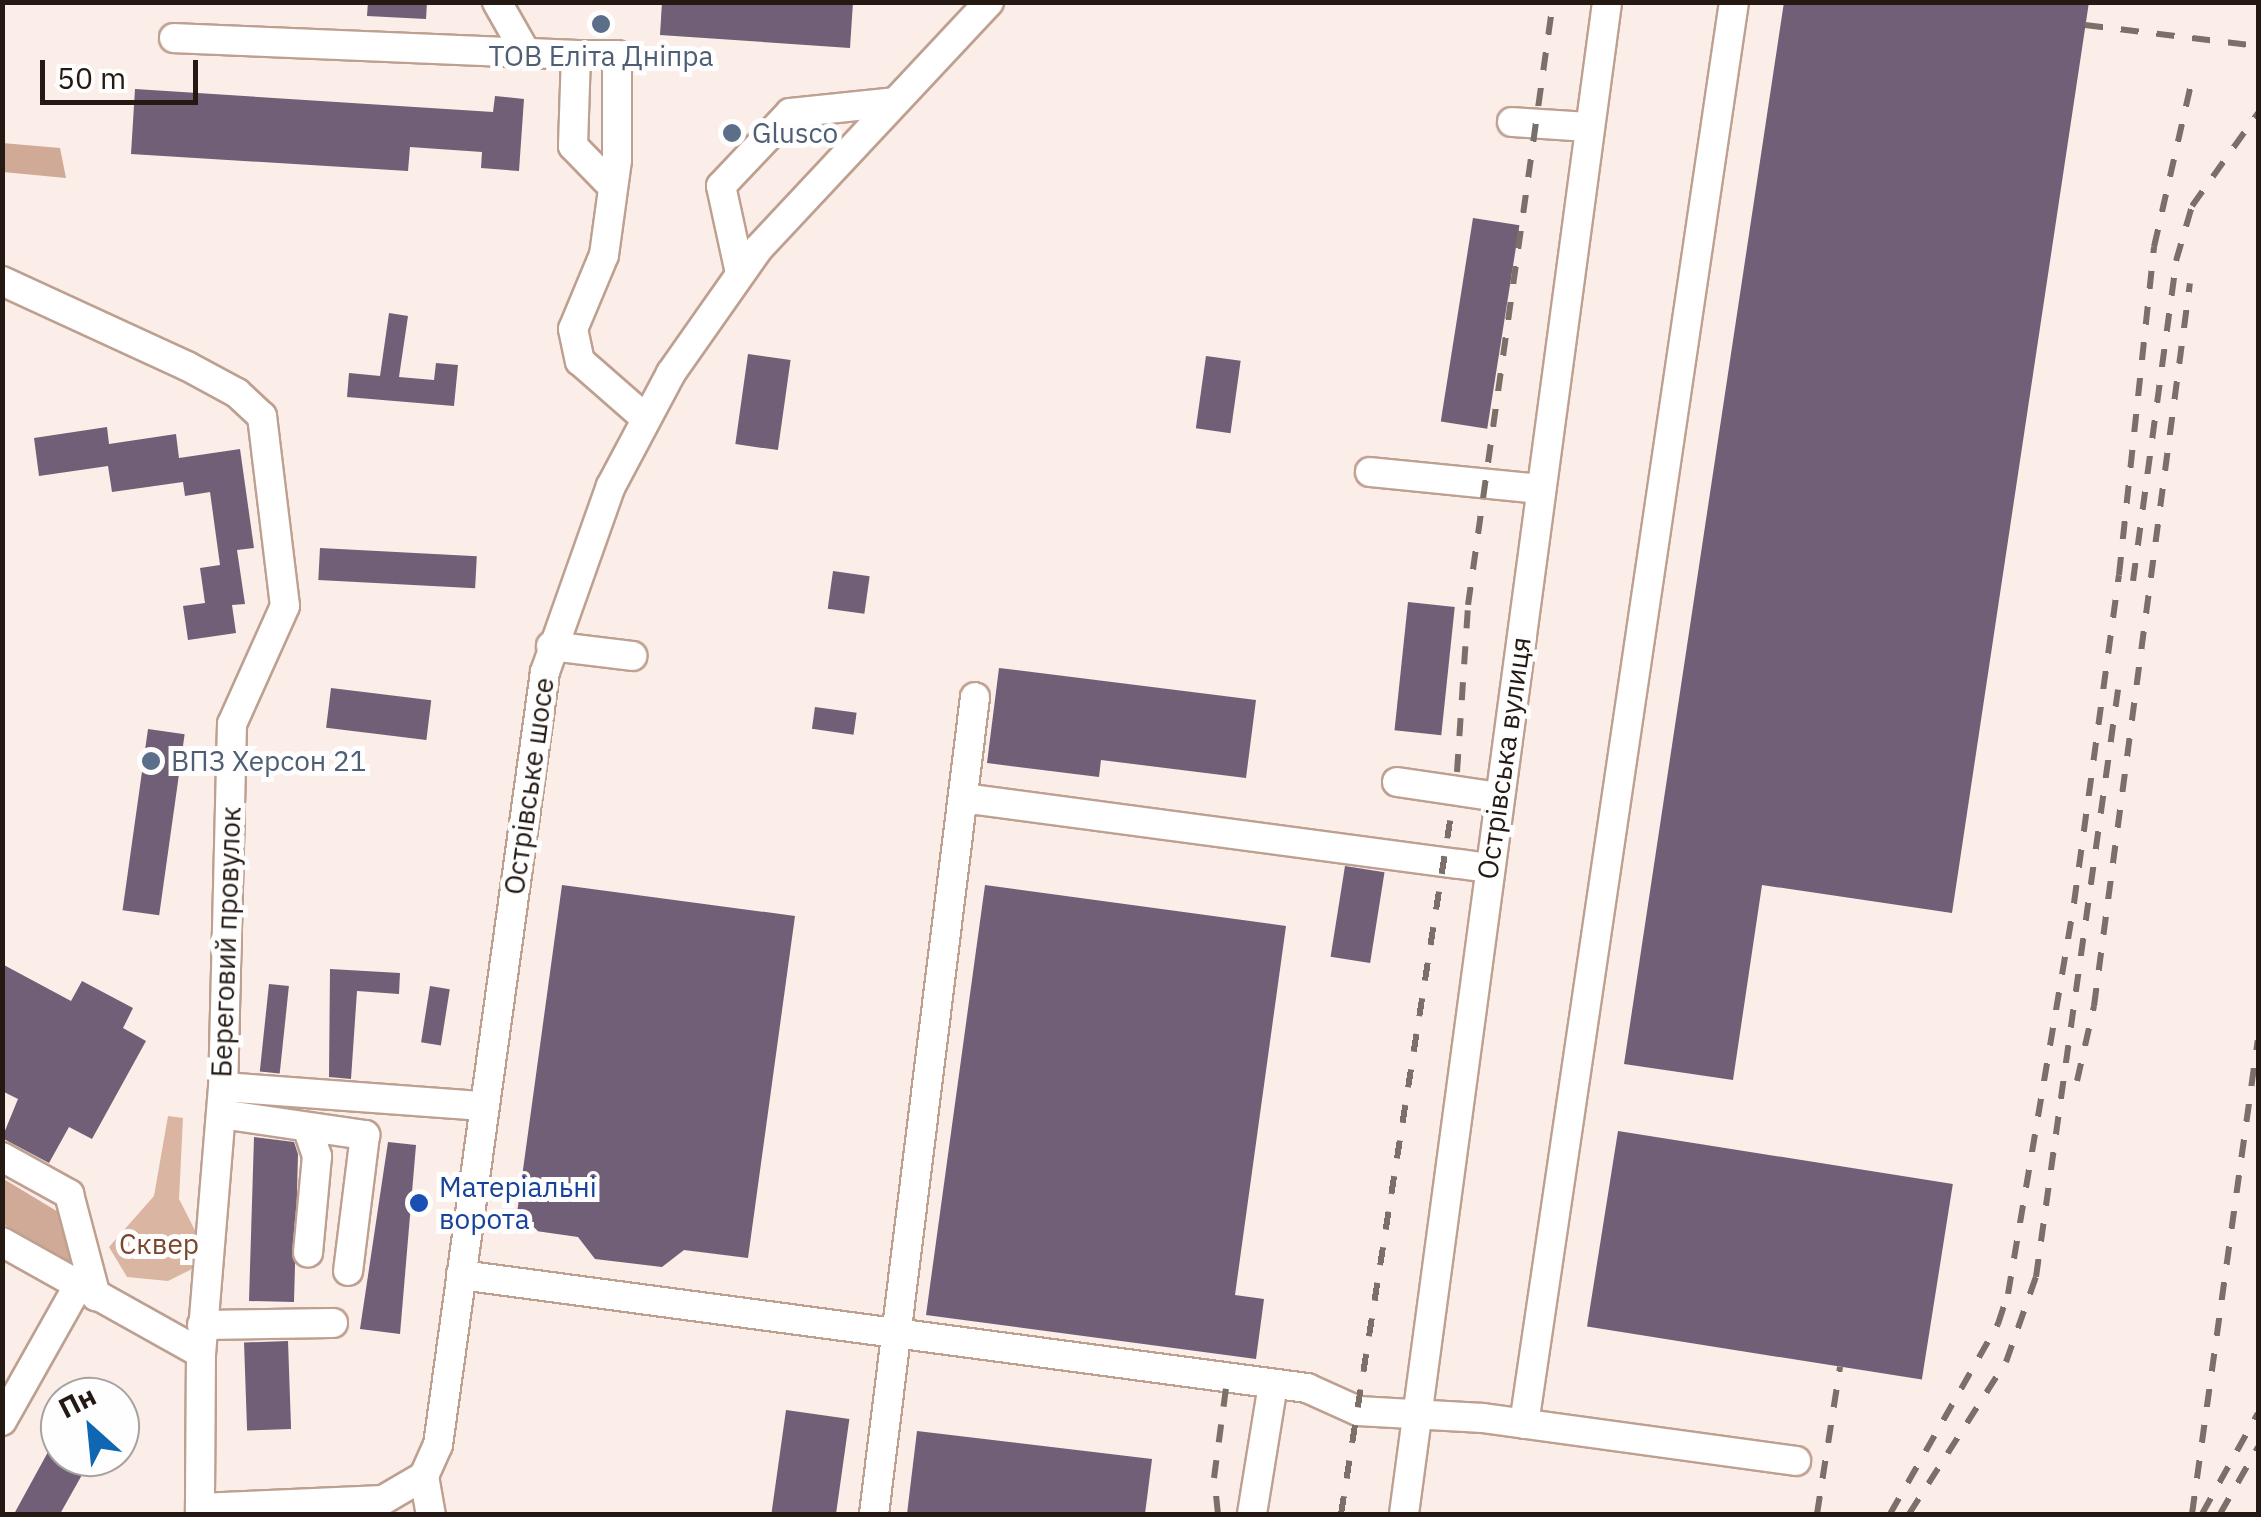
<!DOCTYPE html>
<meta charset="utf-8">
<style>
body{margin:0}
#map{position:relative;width:2261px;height:1517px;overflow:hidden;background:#fbede7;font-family:"IBM Plex Sans",sans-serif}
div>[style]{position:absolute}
.green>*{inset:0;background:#dab5a2}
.forest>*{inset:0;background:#d1aa97}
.building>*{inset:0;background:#705f77;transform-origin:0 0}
.roads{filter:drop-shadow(2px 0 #bea091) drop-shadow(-2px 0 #bea091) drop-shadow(0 2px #bea091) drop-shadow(0 -2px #bea091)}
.minor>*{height:28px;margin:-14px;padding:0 14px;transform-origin:14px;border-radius:14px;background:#fff}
.rail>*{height:6px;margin-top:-3px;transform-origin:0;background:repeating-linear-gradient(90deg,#7b6f69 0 18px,transparent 0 36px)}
.dots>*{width:28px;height:28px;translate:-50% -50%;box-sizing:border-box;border:5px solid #fefefe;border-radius:50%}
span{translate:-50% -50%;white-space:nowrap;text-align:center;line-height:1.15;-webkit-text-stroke:10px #fefefe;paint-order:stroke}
.service-label{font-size:28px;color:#4e5e75}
.left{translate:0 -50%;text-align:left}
.street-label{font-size:28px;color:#241913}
.transit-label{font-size:28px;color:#164399}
.park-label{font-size:28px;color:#7b462b}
.frame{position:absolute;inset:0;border:5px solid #241913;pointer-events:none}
.north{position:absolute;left:40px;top:1377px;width:100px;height:100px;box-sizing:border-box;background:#fefefe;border:2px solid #a7a2a0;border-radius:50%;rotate:333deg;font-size:28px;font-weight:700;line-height:40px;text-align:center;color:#241913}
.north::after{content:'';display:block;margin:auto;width:35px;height:45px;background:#0f67b4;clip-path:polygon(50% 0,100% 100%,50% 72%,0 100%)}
.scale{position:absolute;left:40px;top:60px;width:158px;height:45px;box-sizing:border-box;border:5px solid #241913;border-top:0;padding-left:12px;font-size:30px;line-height:35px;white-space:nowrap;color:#241913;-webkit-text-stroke:8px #fefefe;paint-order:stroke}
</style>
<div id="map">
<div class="green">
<i style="clip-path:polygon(168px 1116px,183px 1118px,179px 1199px,202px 1244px,196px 1267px,168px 1281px,127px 1277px,109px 1247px,154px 1196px)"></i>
</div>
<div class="forest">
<i style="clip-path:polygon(2px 143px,60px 148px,66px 178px,3px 172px)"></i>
<i style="clip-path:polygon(2px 1178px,60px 1213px,74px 1266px,3px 1224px)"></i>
</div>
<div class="building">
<i style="clip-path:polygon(368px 2px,427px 2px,426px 19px,367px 16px)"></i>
<i style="clip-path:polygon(662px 2px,853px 2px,850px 48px,660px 35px)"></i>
<i style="clip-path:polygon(1784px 2px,2089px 2px,1952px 913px,1762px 885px,1733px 1080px,1624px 1064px)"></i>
<i style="clip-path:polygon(135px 89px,493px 112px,495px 96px,524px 99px,519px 171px,481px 168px,482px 152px,410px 147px,408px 171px,131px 154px)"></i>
<i style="left:1473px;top:218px;width:47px;height:206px;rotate:9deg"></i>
<i style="clip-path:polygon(389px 313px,408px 316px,399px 377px,434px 380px,436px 363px,458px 365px,454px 406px,347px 397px,349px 373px,380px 376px)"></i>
<i style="left:748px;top:354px;width:43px;height:91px;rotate:8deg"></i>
<i style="left:1206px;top:356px;width:35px;height:73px;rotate:8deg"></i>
<i style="clip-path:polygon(107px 427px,109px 444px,176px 434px,179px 458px,240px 449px,254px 548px,237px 550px,245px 604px,232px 605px,236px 633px,188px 640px,183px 606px,205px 603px,200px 568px,220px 565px,210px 492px,185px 496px,183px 482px,112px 492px,108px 466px,39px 476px,34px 438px)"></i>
<i style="left:320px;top:548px;width:157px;height:32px;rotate:3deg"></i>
<i style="left:833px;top:571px;width:37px;height:38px;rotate:8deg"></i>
<i style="left:1408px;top:602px;width:47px;height:129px;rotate:6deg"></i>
<i style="clip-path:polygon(999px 668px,1256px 700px,1246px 778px,1101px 760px,1099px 777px,987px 763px)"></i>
<i style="left:331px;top:688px;width:101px;height:40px;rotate:7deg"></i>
<i style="left:815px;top:707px;width:42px;height:22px;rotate:8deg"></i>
<i style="left:148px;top:729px;width:37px;height:183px;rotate:8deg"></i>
<i style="left:1345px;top:866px;width:40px;height:92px;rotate:9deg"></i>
<i style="clip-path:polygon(562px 885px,795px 916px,748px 1258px,684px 1250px,662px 1267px,595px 1259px,578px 1237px,515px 1228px)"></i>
<i style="clip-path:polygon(985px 885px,1286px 926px,1235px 1295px,1264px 1299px,1256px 1359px,926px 1315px)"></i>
<i style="clip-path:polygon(2px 964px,71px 1001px,82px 981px,133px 1008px,123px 1028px,146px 1041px,92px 1139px,69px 1127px,49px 1163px,2px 1138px,18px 1099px,2px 1091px)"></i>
<i style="clip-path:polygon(330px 969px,400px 973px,399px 994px,357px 991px,351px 1079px,329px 1077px)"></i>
<i style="left:269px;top:984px;width:20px;height:88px;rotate:6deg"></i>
<i style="left:430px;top:986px;width:20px;height:57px;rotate:9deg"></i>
<i style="left:1618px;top:1131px;width:339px;height:198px;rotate:9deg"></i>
<i style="clip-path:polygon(254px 1137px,294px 1142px,298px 1154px,294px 1302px,249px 1301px)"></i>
<i style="clip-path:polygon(388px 1142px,416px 1145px,400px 1334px,360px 1329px)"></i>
<i style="left:288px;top:1341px;width:88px;height:44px;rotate:88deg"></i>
<i style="left:786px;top:1410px;width:64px;height:105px;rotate:8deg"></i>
<i style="clip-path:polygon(60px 1430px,60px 1457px,92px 1457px,60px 1514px,14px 1514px)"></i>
<i style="clip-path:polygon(917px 1431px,1152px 1459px,1145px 1514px,907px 1514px)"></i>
</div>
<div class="roads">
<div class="minor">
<i style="left:497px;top:2px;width:59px;rotate:60.4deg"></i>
<i style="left:174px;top:38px;width:402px;rotate:2.4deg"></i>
<i style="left:576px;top:55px;width:91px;rotate:91.9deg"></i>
<i style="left:573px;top:146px;width:52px;rotate:45.8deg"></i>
<i style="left:576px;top:55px;width:41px"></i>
<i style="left:617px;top:55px;width:105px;rotate:90deg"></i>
<i style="left:617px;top:160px;width:96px;rotate:97.8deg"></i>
<i style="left:604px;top:255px;width:80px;rotate:112.7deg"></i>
<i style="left:573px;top:329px;width:33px;rotate:78deg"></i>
<i style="left:580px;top:361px;width:85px;rotate:41.2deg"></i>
<i style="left:1512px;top:122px;width:78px;rotate:3.7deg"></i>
<i style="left:740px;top:273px;width:89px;rotate:-102.3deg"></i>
<i style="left:721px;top:186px;width:100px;rotate:-46.6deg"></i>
<i style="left:790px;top:113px;width:105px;rotate:-6deg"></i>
<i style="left:2px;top:281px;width:204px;rotate:24.7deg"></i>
<i style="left:187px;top:366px;width:57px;rotate:28.4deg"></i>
<i style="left:237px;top:393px;width:34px;rotate:43deg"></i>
<i style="left:262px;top:416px;width:191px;rotate:83.1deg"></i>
<i style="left:285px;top:606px;width:129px;rotate:114.2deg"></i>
<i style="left:232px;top:724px;width:363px;rotate:91.4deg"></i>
<i style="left:223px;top:1087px;width:267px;rotate:94.7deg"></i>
<i style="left:201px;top:1353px;width:161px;rotate:90.4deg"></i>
<i style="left:1370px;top:472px;width:172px;rotate:5.7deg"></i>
<i style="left:551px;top:646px;width:82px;rotate:7deg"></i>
<i style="left:1397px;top:782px;width:103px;rotate:8.4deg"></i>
<i style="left:963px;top:798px;width:531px;rotate:7.58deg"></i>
<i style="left:223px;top:1087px;width:261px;rotate:4.2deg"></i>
<i style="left:221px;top:1114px;width:146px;rotate:8.3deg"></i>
<i style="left:365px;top:1135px;width:137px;rotate:97.1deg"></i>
<i style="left:307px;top:1127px;width:31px;rotate:71deg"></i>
<i style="left:317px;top:1156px;width:97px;rotate:95.3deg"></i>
<i style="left:2px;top:1157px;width:77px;rotate:28.9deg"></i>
<i style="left:69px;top:1194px;width:106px;rotate:75.2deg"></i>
<i style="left:2px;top:1242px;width:228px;rotate:29.2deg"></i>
<i style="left:461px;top:1275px;width:854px;rotate:7.61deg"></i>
<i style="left:1307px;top:1388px;width:56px;rotate:24.3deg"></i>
<i style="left:1358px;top:1411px;width:125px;rotate:3.2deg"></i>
<i style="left:1483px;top:1418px;width:316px;rotate:7.8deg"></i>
<i style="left:202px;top:1325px;width:131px;rotate:-0.9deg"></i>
<i style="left:2px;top:1421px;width:155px;rotate:-60.6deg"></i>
<i style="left:1524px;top:1424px;width:1437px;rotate:-81.6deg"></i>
<i style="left:424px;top:1476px;width:39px;rotate:80deg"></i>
<i style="left:200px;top:1508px;width:183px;rotate:-2.5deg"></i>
<i style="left:383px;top:1500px;width:48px;rotate:-30.3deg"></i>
<i style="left:424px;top:1476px;width:34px;rotate:-66deg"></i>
<i style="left:438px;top:1445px;width:780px;rotate:-82.12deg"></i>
<i style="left:545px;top:672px;width:197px;rotate:-70.5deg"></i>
<i style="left:611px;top:486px;width:128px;rotate:-62deg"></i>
<i style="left:671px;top:373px;width:151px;rotate:-54.9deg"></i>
<i style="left:758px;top:249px;width:338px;rotate:-46.9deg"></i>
<i style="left:874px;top:1514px;width:823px;rotate:-82.95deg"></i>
<i style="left:1252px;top:1514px;width:132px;rotate:-80.8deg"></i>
<i style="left:1404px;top:1514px;width:1526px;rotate:-82.35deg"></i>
</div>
</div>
<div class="rail">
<i style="left:2085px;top:25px;width:174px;rotate:6.9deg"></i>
<i style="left:2133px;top:581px;width:323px;rotate:-82.3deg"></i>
<i style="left:2176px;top:261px;width:57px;rotate:-73.8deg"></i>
<i style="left:2192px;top:206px;width:114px;rotate:-54.6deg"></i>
<i style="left:1457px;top:772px;width:167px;rotate:-86.2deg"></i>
<i style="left:1468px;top:605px;width:609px;rotate:-81.98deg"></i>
<i style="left:2077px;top:1081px;width:77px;rotate:-77.2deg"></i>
<i style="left:2094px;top:1006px;width:729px;rotate:-82.44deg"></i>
<i style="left:1218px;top:1514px;width:36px;rotate:-96deg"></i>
<i style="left:1214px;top:1478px;width:98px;rotate:-82.4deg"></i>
<i style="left:1341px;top:1514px;width:715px;rotate:-81.06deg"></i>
<i style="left:1817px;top:1514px;width:149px;rotate:-81.1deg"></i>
<i style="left:1890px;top:1514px;width:219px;rotate:-60.4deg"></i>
<i style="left:1998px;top:1324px;width:32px;rotate:-72deg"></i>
<i style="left:2008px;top:1294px;width:397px;rotate:-80.4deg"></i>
<i style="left:2074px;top:903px;width:331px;rotate:-82.2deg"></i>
<i style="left:2119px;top:575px;width:330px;rotate:-83.9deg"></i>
<i style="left:2154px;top:247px;width:176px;rotate:-77.2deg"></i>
<i style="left:1909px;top:1514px;width:180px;rotate:-57.5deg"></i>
<i style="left:2006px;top:1362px;width:90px;rotate:-70.6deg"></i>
<i style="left:2036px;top:1277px;width:593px;rotate:-82.05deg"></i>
<i style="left:2192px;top:1514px;width:478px;rotate:-82.1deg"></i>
<i style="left:2202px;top:1514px;width:115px;rotate:-61deg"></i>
<i style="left:2220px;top:1514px;width:77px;rotate:-60.4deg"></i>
</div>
<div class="dots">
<i style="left:601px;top:24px;background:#5c6f8a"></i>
<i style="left:732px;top:133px;background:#5c6f8a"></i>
<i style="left:151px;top:761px;background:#5c6f8a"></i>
<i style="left:419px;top:1203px;background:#1a4fb4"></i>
</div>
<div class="service-label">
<span style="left:601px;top:56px">ТОВ Еліта Дніпра</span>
<span class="left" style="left:752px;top:133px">Glusco</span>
<span class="left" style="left:171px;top:761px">ВПЗ Херсон 21</span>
</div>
<div class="street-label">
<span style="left:1504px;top:758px;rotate:-82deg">Острівська вулиця</span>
<span style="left:529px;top:786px;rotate:-82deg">Острівське шосе</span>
<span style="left:226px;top:942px;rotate:-88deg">Береговий провулок</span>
</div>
<div class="transit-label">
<span class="left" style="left:439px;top:1203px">Матеріальні<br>ворота</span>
</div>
<div class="park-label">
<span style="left:159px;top:1244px">Сквер</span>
</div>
<div class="frame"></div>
<div class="north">Пн</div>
<div class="scale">50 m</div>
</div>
